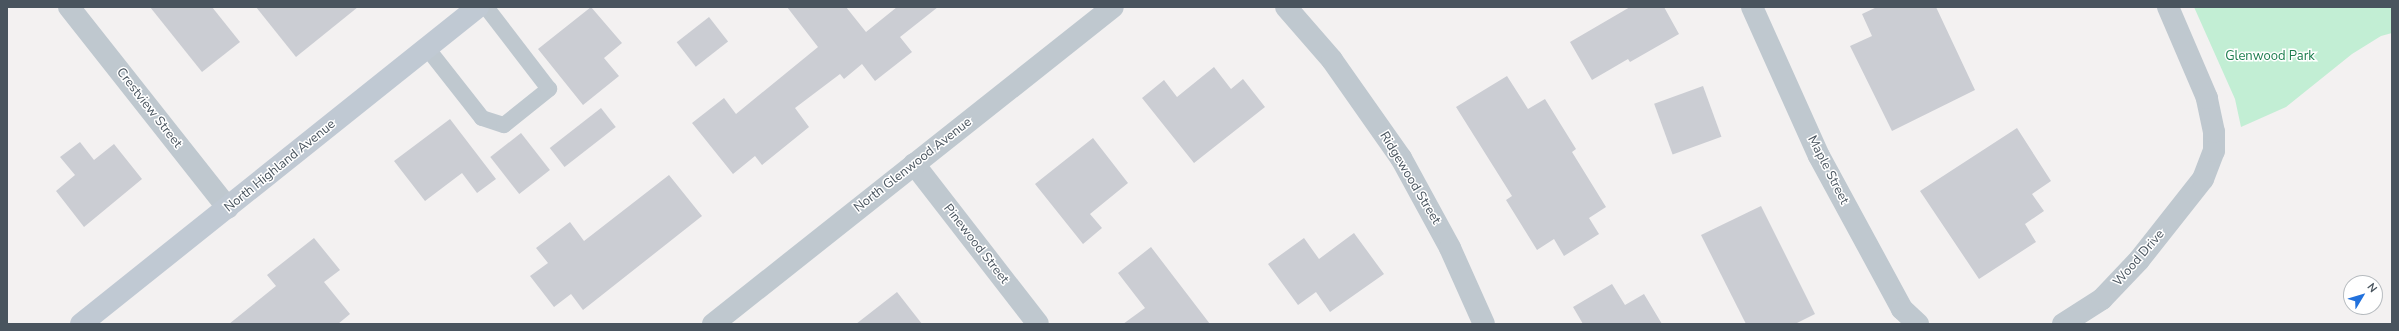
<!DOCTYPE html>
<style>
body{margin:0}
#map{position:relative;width:2399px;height:331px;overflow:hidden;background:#f3f1f1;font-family:"Nunito Sans",sans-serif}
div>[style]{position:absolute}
.green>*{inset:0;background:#c2eed4}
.building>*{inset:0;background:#cbcdd3;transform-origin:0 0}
.lane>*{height:16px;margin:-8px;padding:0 8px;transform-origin:8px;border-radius:8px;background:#bfc8cf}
.street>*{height:22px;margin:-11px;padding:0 11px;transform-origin:11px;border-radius:11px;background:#bfc8cf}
.secondary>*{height:22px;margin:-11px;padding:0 11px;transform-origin:11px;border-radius:11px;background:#c0c9d3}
span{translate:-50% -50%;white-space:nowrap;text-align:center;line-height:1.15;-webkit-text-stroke:3px #fff;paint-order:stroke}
.park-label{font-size:13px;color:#1c7d4e}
.street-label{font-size:13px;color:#49545e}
.frame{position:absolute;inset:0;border:8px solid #49545e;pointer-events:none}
.north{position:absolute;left:2343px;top:275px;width:40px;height:40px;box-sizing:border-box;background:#fff;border:1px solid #b6bbbf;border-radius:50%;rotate:52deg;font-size:11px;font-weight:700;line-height:16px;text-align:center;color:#49545e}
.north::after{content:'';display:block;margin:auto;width:14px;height:18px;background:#2271dc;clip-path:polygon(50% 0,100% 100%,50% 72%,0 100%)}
</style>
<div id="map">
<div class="green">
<i style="clip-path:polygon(2194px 7px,2392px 7px,2392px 33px,2381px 36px,2352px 54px,2286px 107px,2241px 127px,2235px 99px)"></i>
</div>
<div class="building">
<i style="clip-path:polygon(150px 7px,212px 7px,240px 42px,202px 72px)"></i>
<i style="clip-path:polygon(256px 7px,358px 7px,296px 57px)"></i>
<i style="clip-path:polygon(591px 7px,622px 43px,604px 58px,619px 76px,583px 105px,538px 49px)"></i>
<i style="clip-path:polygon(787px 7px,846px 7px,866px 32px,897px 7px,938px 7px,900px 37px,912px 52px,875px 81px,862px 64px,844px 79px,840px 74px,795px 108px,809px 127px,762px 165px,755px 156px,733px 174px,692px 123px,724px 98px,736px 114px,818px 47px)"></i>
<i style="clip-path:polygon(1630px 7px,1664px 7px,1679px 34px,1630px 62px,1628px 59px,1592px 80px,1570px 42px)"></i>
<i style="clip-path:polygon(1877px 7px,1936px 7px,1975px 90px,1892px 131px,1850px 46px,1872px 36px,1862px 14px)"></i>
<i style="left:709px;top:17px;width:31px;height:41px;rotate:52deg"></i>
<i style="clip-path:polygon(1214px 67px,1231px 89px,1243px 79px,1265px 107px,1194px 163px,1142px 98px,1164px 80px,1177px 97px)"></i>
<i style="clip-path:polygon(1507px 76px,1528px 109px,1545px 99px,1576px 149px,1572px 152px,1606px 207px,1589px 218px,1599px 234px,1564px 256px,1554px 239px,1537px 250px,1506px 200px,1512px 196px,1456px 107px)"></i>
<i style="left:1703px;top:86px;width:54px;height:52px;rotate:70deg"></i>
<i style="left:601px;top:108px;width:24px;height:65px;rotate:52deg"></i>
<i style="clip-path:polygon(450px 119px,496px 179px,477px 193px,462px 173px,425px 201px,394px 161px)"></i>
<i style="clip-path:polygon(2017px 128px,2051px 181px,2032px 194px,2044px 211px,2025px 224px,2036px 242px,1979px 279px,1920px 191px)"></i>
<i style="left:521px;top:133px;width:47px;height:39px;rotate:52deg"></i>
<i style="clip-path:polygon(1093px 138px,1128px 183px,1090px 214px,1102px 228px,1083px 244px,1035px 184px)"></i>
<i style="clip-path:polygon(80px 142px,94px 160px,114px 144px,142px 179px,84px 227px,56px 191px,75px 175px,60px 157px)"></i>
<i style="clip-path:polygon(669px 175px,702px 216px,583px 310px,571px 294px,554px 307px,530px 276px,548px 263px,536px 248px,570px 222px,584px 241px)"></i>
<i style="clip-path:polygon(1761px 206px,1815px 314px,1795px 324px,1746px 324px,1701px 235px)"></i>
<i style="clip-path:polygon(1354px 233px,1384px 274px,1330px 312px,1316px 292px,1298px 305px,1268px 264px,1304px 238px,1319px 259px)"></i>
<i style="clip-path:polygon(314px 238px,340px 270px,324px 282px,350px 314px,338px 324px,229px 324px,276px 286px,267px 275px)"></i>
<i style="clip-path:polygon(1151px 247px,1210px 324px,1123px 324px,1145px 308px,1118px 273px)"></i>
<i style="clip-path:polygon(1612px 284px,1625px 305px,1644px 294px,1662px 324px,1583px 324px,1573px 307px)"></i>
<i style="clip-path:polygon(897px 292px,922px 324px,856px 324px)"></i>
</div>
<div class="lane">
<i style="left:427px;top:48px;width:89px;rotate:51.8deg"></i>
<i style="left:482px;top:118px;width:23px;rotate:18deg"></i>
<i style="left:504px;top:125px;width:58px;rotate:-38.7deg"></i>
<i style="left:549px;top:89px;width:103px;rotate:-127.5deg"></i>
</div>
<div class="street">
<i style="left:69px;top:7px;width:256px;rotate:51.7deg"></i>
<i style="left:1286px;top:7px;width:70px;rotate:49deg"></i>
<i style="left:1332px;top:60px;width:120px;rotate:54.9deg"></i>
<i style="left:1401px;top:158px;width:102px;rotate:61.4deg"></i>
<i style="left:1450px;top:248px;width:83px;rotate:65.9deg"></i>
<i style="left:1752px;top:7px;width:163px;rotate:65.8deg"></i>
<i style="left:1819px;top:156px;width:174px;rotate:61.5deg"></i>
<i style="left:1902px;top:309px;width:22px;rotate:43deg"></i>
<i style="left:914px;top:164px;width:202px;rotate:52.2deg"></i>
<i style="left:713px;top:324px;width:510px;rotate:-38.4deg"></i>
<i style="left:2063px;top:324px;width:46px;rotate:-32.7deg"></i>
<i style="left:2102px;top:299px;width:54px;rotate:-46.5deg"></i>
<i style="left:2139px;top:260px;width:103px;rotate:-51.7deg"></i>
<i style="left:2203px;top:179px;width:30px;rotate:-69deg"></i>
<i style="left:2214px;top:151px;width:19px;rotate:-90deg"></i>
<i style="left:2214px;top:132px;width:35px;rotate:-102deg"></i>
<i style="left:2207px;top:98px;width:99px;rotate:-113.2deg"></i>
</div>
<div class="secondary">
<i style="left:81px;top:324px;width:508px;rotate:-38.61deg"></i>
</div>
<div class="park-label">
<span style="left:2270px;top:56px">Glenwood Park</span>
</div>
<div class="street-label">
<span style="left:149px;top:108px;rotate:52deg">Crestview Street</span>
<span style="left:913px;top:165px;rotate:-38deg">North Glenwood Avenue</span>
<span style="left:280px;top:166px;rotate:-39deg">North Highland Avenue</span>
<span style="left:1828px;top:170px;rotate:63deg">Maple Street</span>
<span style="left:1410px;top:178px;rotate:59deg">Ridgewood Street</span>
<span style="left:976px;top:244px;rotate:52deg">Pinewood Street</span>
<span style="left:2139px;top:258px;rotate:-49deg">Wood Drive</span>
</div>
<div class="frame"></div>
<div class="north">N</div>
</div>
